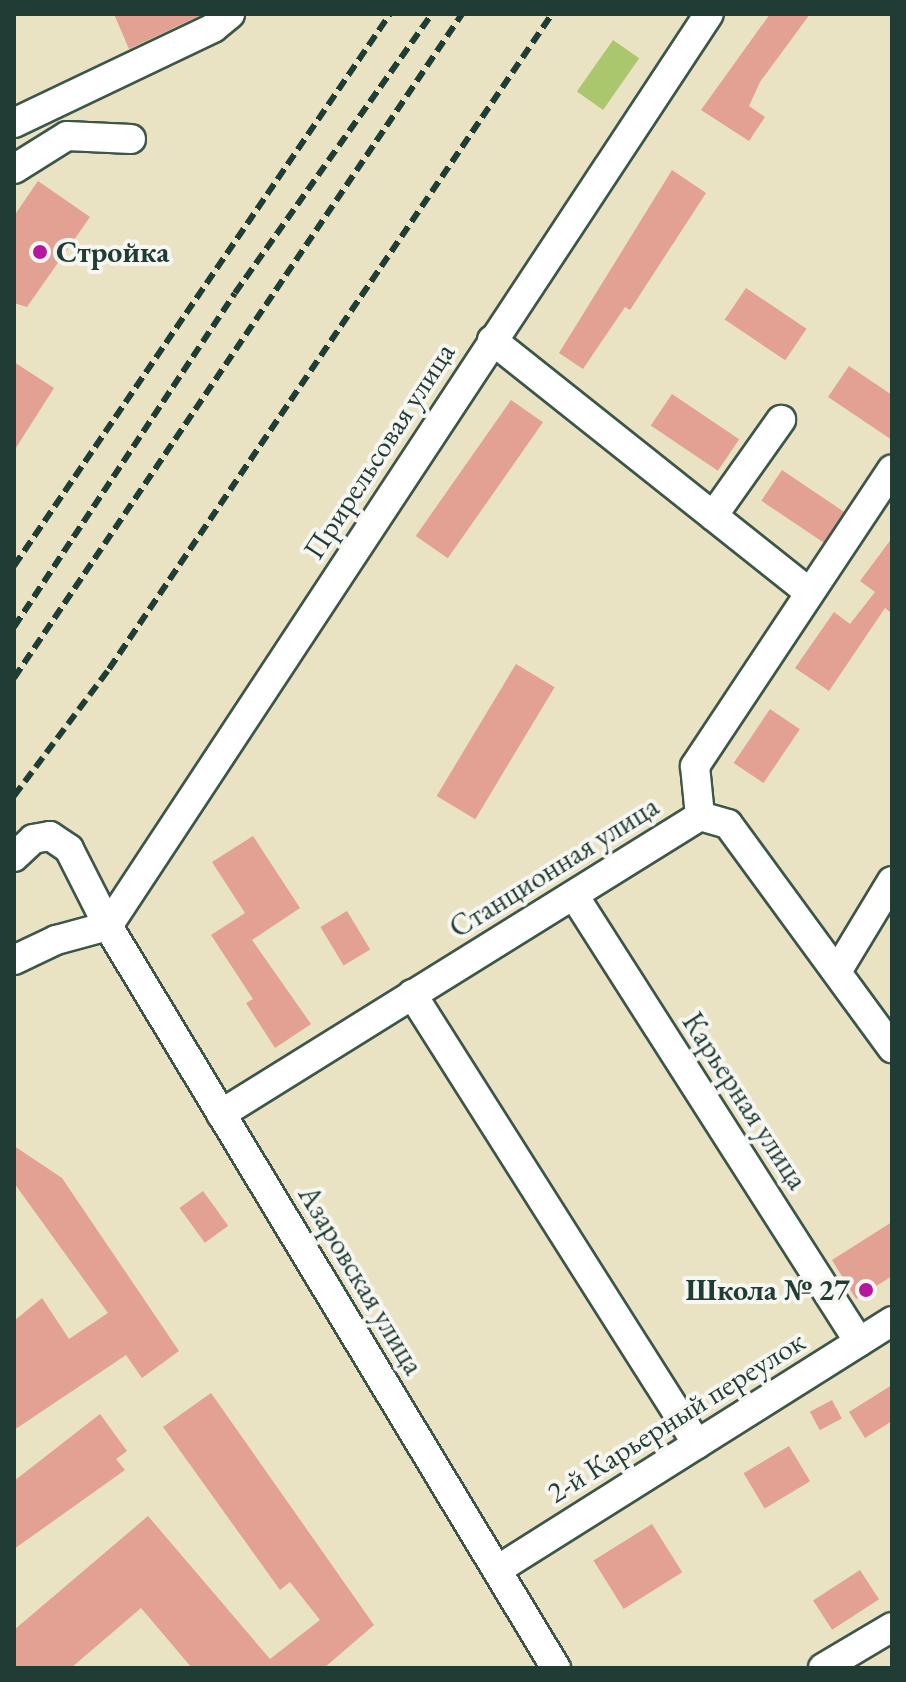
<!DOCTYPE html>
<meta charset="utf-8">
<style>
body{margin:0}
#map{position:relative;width:906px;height:1682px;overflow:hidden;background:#e9e3c3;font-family:"EB Garamond",serif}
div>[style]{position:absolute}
.green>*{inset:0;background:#abc76e;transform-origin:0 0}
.building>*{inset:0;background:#e2a192;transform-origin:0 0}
.roads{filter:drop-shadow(2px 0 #3d5649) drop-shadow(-2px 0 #3d5649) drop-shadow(0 2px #3d5649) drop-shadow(0 -2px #3d5649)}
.minor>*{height:28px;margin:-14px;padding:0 14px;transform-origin:14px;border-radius:14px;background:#fff}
.rail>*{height:6px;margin-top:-3px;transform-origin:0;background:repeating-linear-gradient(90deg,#1f3d34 0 12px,transparent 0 18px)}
.dots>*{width:22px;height:22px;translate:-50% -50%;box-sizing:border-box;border:4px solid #f6f6f2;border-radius:50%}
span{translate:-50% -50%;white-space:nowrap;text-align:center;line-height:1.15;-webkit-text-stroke:8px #f6f6f2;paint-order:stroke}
.poi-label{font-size:30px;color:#1f3d34;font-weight:700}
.left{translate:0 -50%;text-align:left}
.right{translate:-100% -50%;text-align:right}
.street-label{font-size:30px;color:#1f3d34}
.frame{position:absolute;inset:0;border:16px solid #1f3d34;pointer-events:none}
</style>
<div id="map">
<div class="green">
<i style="left:613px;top:40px;width:32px;height:63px;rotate:35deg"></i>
</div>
<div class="building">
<i style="clip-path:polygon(114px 14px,203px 14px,129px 49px)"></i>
<i style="clip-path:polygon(770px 14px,810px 14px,760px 82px,749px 106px,765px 117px,749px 141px,701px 110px)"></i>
<i style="clip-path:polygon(672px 170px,706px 193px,630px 310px,625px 307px,583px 369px,559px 353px)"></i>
<i style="clip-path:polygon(38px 181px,90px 217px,27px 307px,14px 303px,14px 216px)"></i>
<i style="left:746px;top:288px;width:73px;height:38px;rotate:34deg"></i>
<i style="clip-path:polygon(14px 362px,54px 388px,14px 451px)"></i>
<i style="clip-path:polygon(849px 366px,892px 395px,892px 440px,828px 397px)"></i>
<i style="left:672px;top:394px;width:81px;height:38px;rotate:34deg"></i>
<i style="left:511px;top:400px;width:39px;height:166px;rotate:35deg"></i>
<i style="left:782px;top:470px;width:75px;height:37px;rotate:34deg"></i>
<i style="clip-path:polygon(892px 538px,892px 614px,885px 608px,829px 691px,795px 668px,834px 612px,850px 624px,875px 592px,860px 581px)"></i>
<i style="left:516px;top:664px;width:45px;height:154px;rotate:31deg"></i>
<i style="left:770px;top:709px;width:36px;height:65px;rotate:34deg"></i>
<i style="clip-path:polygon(253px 836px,300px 908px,252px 940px,311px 1024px,275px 1048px,246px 1003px,253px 999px,211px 935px,245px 913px,212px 862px)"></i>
<i style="left:347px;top:911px;width:45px;height:31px;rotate:59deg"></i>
<i style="clip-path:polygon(14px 1146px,62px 1178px,179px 1351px,142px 1378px,126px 1355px,14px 1430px,14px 1321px,42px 1298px,69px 1339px,108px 1313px,14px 1183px)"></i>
<i style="left:203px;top:1191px;width:43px;height:29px;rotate:54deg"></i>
<i style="clip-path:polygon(892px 1222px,892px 1276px,856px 1299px,832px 1260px)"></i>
<i style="clip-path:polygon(892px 1385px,892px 1421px,865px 1438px,849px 1412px)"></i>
<i style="clip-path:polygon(211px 1393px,374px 1625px,324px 1668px,192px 1668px,141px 1608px,71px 1668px,14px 1668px,14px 1630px,148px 1516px,270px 1659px,320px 1620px,290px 1582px,280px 1590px,163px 1427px)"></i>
<i style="left:832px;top:1400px;width:21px;height:25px;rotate:62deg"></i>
<i style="clip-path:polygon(100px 1414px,127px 1451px,116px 1459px,125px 1470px,14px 1549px,14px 1481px)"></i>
<i style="left:789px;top:1446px;width:41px;height:53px;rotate:59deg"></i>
<i style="left:652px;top:1524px;width:57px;height:69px;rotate:58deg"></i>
<i style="left:860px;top:1570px;width:35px;height:56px;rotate:57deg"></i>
</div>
<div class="roads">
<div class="minor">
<i style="left:14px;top:123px;width:221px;rotate:-25.5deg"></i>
<i style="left:213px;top:28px;width:22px;rotate:-39deg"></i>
<i style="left:14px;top:169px;width:62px;rotate:-31.9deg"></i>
<i style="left:67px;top:136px;width:64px;rotate:2.7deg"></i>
<i style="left:492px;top:340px;width:404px;rotate:38.5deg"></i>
<i style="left:713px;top:516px;width:118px;rotate:-54.7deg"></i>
<i style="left:700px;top:816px;width:29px;rotate:16deg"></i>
<i style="left:728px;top:824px;width:278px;rotate:53.8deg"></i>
<i style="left:14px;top:857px;width:26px;rotate:-43deg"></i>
<i style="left:33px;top:839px;width:17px;rotate:-10deg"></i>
<i style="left:50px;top:836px;width:23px;rotate:34deg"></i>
<i style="left:69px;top:849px;width:86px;rotate:63.1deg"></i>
<i style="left:108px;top:926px;width:867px;rotate:58.88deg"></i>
<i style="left:575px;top:897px;width:528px;rotate:57.45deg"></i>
<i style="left:108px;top:926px;width:1092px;rotate:-56.62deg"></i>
<i style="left:14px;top:960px;width:47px;rotate:-25.5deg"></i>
<i style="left:56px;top:940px;width:54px;rotate:-15.1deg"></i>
<i style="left:838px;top:970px;width:104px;rotate:-58.8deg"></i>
<i style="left:412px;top:994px;width:533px;rotate:57.65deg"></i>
<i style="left:221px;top:1114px;width:564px;rotate:-31.89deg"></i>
<i style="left:700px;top:816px;width:50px;rotate:-95.7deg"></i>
<i style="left:695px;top:766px;width:356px;rotate:-56.4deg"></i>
<i style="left:497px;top:1570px;width:467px;rotate:-32.2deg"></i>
<i style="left:823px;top:1668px;width:80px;rotate:-30.7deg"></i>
</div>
</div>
<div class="rail">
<i style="left:14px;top:566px;width:668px;rotate:-55.74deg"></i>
<i style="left:14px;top:627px;width:400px;rotate:-56.5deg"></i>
<i style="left:235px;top:293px;width:342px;rotate:-54.8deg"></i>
<i style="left:14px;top:678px;width:801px;rotate:-55.99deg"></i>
<i style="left:14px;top:796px;width:159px;rotate:-53.2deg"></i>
<i style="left:109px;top:669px;width:791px;rotate:-55.93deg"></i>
</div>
<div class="dots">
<i style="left:40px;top:252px;background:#b5179e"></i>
<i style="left:866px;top:1290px;background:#b5179e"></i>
</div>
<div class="poi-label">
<span class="left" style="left:56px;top:252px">Стройка</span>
<span class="right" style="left:850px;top:1290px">Школа № 27</span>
</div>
<div class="street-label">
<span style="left:379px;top:451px;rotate:-57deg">Прирельсовая улица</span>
<span style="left:554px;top:867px;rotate:-32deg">Станционная улица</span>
<span style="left:745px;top:1101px;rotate:57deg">Карьерная улица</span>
<span style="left:361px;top:1280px;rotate:59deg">Азаровская улица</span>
<span style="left:676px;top:1417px;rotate:-32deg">2-й Карьерный переулок</span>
</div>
<div class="frame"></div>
</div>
